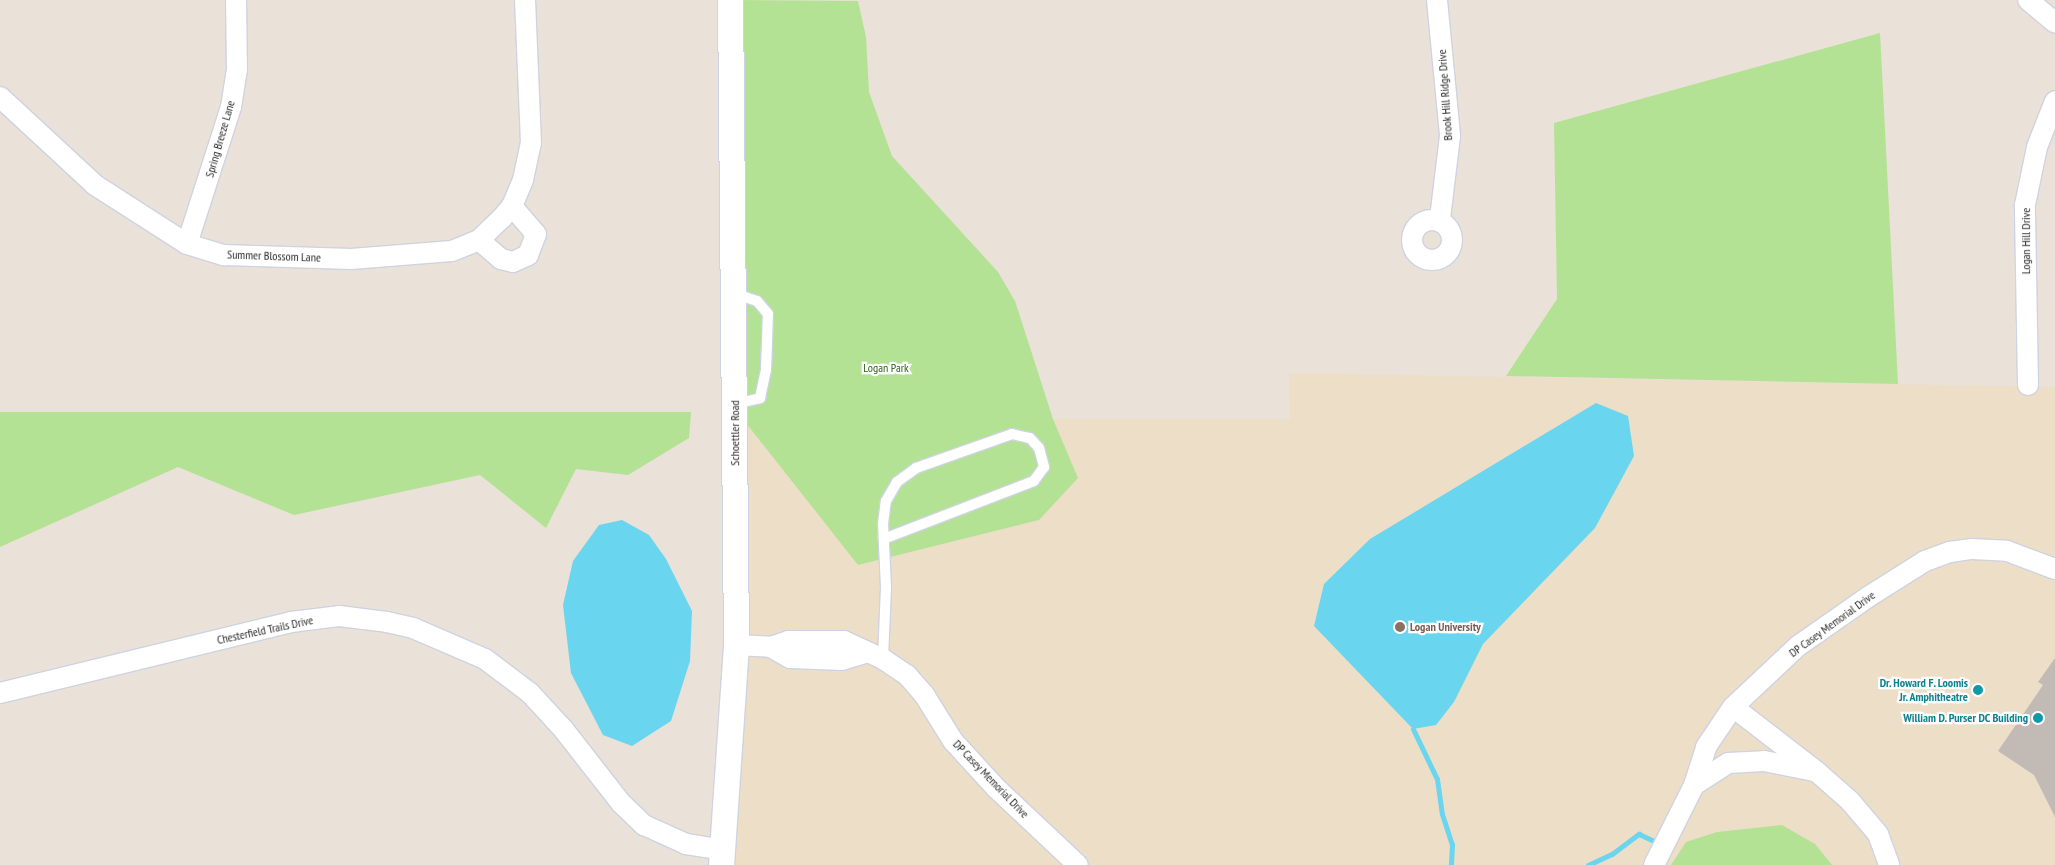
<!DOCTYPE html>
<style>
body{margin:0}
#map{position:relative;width:2055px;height:865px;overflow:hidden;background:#eae1d8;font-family:"PT Sans Narrow",sans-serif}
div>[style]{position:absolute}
.education>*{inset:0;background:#eddec7}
.green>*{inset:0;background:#b4e294}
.water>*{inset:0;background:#69d5ef}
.stream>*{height:5px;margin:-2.5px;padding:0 2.5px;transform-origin:2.5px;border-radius:2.5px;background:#69d5ef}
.building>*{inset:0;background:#c2bbb5}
.roads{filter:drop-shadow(1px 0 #ced3e1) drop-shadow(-1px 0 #ced3e1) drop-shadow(0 1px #ced3e1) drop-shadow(0 -1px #ced3e1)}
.service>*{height:10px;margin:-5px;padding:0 5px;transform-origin:5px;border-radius:5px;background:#fff}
.minor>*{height:20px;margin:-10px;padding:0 10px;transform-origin:10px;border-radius:10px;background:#fff}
.minor>.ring{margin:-10px;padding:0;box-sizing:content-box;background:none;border:20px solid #fff;border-radius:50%}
.tertiary>*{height:25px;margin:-12.5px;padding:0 12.5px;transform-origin:12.5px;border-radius:12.5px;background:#fff}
.dots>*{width:14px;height:14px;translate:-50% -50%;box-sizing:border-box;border:2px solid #fff;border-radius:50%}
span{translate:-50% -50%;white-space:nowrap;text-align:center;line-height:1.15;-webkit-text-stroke:4.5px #fff;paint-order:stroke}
.street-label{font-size:12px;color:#272727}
.park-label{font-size:12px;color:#2e6318}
.education-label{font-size:12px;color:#785e54;font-weight:700}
.left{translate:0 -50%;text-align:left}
.culture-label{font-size:12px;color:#0d838f;font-weight:700}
.right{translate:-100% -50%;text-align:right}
</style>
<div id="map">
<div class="education">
<i style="clip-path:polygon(1289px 373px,2055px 387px,2055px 865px,731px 865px,742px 418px,1078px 478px,1053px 419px,1290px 419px)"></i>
</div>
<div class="green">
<i style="clip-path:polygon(739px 0,858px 1px,866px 37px,869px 92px,892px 156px,998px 272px,1015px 301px,1053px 419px,1078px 478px,1039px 520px,858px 565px,742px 418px)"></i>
<i style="clip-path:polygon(1880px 33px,1898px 384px,1506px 376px,1557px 299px,1554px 123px)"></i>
<i style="clip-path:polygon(0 412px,691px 412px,689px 438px,628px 475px,576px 469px,546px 528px,480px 475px,294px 515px,178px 467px,0 547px)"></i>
<i style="clip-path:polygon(1782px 825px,1815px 844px,1832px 865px,1671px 865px,1686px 842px,1717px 832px)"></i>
</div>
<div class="water">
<i style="clip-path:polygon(1596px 403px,1628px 416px,1634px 456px,1595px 528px,1483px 644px,1454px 702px,1436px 725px,1413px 729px,1314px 626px,1324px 584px,1370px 539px)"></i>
<i style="clip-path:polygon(622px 520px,649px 535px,666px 559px,692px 611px,690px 661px,671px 721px,632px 746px,603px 735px,571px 673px,563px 605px,573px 561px,599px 525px)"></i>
</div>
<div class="stream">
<i style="left:1413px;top:729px;width:55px;rotate:64.4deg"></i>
<i style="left:1437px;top:779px;width:35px;rotate:82deg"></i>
<i style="left:1442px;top:814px;width:32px;rotate:72deg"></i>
<i style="left:1452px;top:844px;width:21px;rotate:93deg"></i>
<i style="left:1588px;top:865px;width:26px;rotate:-25deg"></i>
<i style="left:1612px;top:854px;width:34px;rotate:-37deg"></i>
<i style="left:1639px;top:834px;width:23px;rotate:25deg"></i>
</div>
<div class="building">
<i style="clip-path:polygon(2055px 658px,2055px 817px,2034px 775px,1998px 751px,2043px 685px,2038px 682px)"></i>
</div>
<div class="roads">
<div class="service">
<i style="left:735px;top:404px;width:26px;rotate:-13deg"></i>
<i style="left:760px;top:398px;width:29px;rotate:-78deg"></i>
<i style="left:766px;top:370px;width:56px;rotate:-88deg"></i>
<i style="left:768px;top:314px;width:17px;rotate:-130deg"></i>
<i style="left:757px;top:301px;width:13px;rotate:-162deg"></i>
<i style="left:745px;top:297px;width:12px;rotate:145deg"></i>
<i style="left:883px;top:659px;width:72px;rotate:-87.6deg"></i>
<i style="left:886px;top:587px;width:63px;rotate:-92.7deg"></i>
<i style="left:883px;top:524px;width:23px;rotate:-83deg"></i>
<i style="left:886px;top:501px;width:22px;rotate:-60deg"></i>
<i style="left:897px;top:482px;width:24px;rotate:-36deg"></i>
<i style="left:916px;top:468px;width:102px;rotate:-19.5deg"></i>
<i style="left:1012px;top:434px;width:18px;rotate:13deg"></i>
<i style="left:1030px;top:438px;width:13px;rotate:48deg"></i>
<i style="left:1039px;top:448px;width:20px;rotate:75deg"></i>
<i style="left:1044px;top:467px;width:17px;rotate:126deg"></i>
<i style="left:1034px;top:481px;width:161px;rotate:158.9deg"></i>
</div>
<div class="minor">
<i style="left:1437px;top:0;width:137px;rotate:84.5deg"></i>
<i style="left:1450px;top:136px;width:84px;rotate:96.9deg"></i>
<i style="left:2028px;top:0;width:35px;rotate:40deg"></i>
<i style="left:0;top:97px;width:129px;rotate:42.8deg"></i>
<i style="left:95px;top:185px;width:109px;rotate:32.7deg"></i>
<i style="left:187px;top:244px;width:39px;rotate:17deg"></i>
<i style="left:224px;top:255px;width:127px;rotate:1.8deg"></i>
<i style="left:351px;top:259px;width:101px;rotate:-4.5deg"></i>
<i style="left:452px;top:251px;width:29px;rotate:-22deg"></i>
<i style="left:479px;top:240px;width:32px;rotate:-44deg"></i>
<i style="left:502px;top:218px;width:16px;rotate:-50deg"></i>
<i style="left:512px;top:206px;width:28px;rotate:-67deg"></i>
<i style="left:523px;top:180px;width:38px;rotate:-78deg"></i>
<i style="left:531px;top:143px;width:143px;rotate:-92.4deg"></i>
<i class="ring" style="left:1412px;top:220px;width:20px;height:20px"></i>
<i style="left:479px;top:240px;width:29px;rotate:41deg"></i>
<i style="left:501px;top:259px;width:12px;rotate:14deg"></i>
<i style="left:513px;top:262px;width:17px;rotate:-25deg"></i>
<i style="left:528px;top:255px;width:22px;rotate:-69deg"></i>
<i style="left:536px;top:234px;width:37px;rotate:-131deg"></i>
<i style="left:187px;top:244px;width:144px;rotate:-72.2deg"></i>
<i style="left:231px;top:107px;width:37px;rotate:-81deg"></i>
<i style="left:237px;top:70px;width:70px;rotate:-90.8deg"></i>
<i style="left:2028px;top:385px;width:180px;rotate:-91deg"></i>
<i style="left:2025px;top:205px;width:59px;rotate:-78.3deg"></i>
<i style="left:2037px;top:147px;width:49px;rotate:-68.6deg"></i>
<i style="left:736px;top:645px;width:35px;rotate:3deg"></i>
<i style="left:771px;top:647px;width:18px;rotate:-19deg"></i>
<i style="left:788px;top:641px;width:56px"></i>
<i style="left:844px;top:641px;width:43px;rotate:24.8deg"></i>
<i style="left:883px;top:659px;width:29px;rotate:34deg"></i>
<i style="left:907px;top:675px;width:28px;rotate:49deg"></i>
<i style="left:925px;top:696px;width:53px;rotate:58.1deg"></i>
<i style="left:953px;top:741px;width:64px;rotate:47.5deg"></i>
<i style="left:996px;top:788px;width:112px;rotate:43.2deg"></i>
<i style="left:771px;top:647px;width:22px;rotate:30deg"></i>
<i style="left:790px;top:658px;width:52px;rotate:2.2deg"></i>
<i style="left:842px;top:660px;width:24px;rotate:-17deg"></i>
<i style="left:0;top:693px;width:300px;rotate:-13.7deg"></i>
<i style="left:291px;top:622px;width:48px;rotate:-7.1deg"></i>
<i style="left:339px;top:616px;width:48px;rotate:7.1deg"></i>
<i style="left:387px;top:622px;width:27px;rotate:13deg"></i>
<i style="left:413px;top:628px;width:78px;rotate:23.3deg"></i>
<i style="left:485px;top:659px;width:56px;rotate:37.1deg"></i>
<i style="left:530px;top:693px;width:50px;rotate:47.4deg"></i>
<i style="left:564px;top:730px;width:93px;rotate:52deg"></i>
<i style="left:621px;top:803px;width:32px;rotate:44deg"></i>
<i style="left:644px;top:825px;width:46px;rotate:24.3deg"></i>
<i style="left:686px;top:844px;width:36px;rotate:9deg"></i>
<i style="left:1733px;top:707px;width:105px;rotate:37.6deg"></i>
<i style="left:1816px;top:771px;width:45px;rotate:41.4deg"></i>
<i style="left:1850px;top:801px;width:43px;rotate:49.7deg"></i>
<i style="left:1878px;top:834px;width:33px;rotate:70deg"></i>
<i style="left:1694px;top:785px;width:40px;rotate:-32.9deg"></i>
<i style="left:1728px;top:763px;width:36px;rotate:-3deg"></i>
<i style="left:1764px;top:761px;width:51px;rotate:11.3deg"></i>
<i style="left:1654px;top:865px;width:89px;rotate:-63.4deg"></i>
<i style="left:1694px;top:785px;width:40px;rotate:-72deg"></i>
<i style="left:1706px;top:747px;width:48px;rotate:-56deg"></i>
<i style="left:1733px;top:707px;width:89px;rotate:-43.2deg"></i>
<i style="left:1798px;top:646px;width:85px;rotate:-35deg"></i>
<i style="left:1868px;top:597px;width:67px;rotate:-32.3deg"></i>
<i style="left:1925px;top:561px;width:27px;rotate:-20deg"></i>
<i style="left:1950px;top:552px;width:22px;rotate:-8deg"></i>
<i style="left:1972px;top:549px;width:35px;rotate:3deg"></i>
<i style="left:2007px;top:551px;width:51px;rotate:20.6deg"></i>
</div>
<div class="tertiary">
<i style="left:721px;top:865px;width:221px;rotate:-86.1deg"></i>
<i style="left:736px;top:645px;width:645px;rotate:-90.53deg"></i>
</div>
</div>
<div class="dots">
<i style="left:1400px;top:627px;background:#8d6e63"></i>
<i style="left:1978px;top:690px;background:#0f9aa8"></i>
<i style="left:2038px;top:718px;background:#0f9aa8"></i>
</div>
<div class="street-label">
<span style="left:1445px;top:95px;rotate:-94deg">Brook Hill Ridge Drive</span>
<span style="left:220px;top:139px;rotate:-74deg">Spring Breeze Lane</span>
<span style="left:2026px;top:241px;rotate:-90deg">Logan Hill Drive</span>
<span style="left:274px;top:256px;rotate:2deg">Summer Blossom Lane</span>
<span style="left:735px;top:433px;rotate:-90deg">Schoettler Road</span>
<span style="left:1832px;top:624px;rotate:-36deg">DP Casey Memorial Drive</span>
<span style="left:265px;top:630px;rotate:-12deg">Chesterfield Trails Drive</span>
<span style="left:991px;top:779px;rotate:46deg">DP Casey Memorial Drive</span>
</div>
<div class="park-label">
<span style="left:886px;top:368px">Logan Park</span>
</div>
<div class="education-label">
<span class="left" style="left:1410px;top:627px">Logan University</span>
</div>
<div class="culture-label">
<span class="right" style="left:1968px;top:690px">Dr. Howard F. Loomis<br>Jr. Amphitheatre</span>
<span class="right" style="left:2028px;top:718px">William D. Purser DC Building</span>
</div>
</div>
